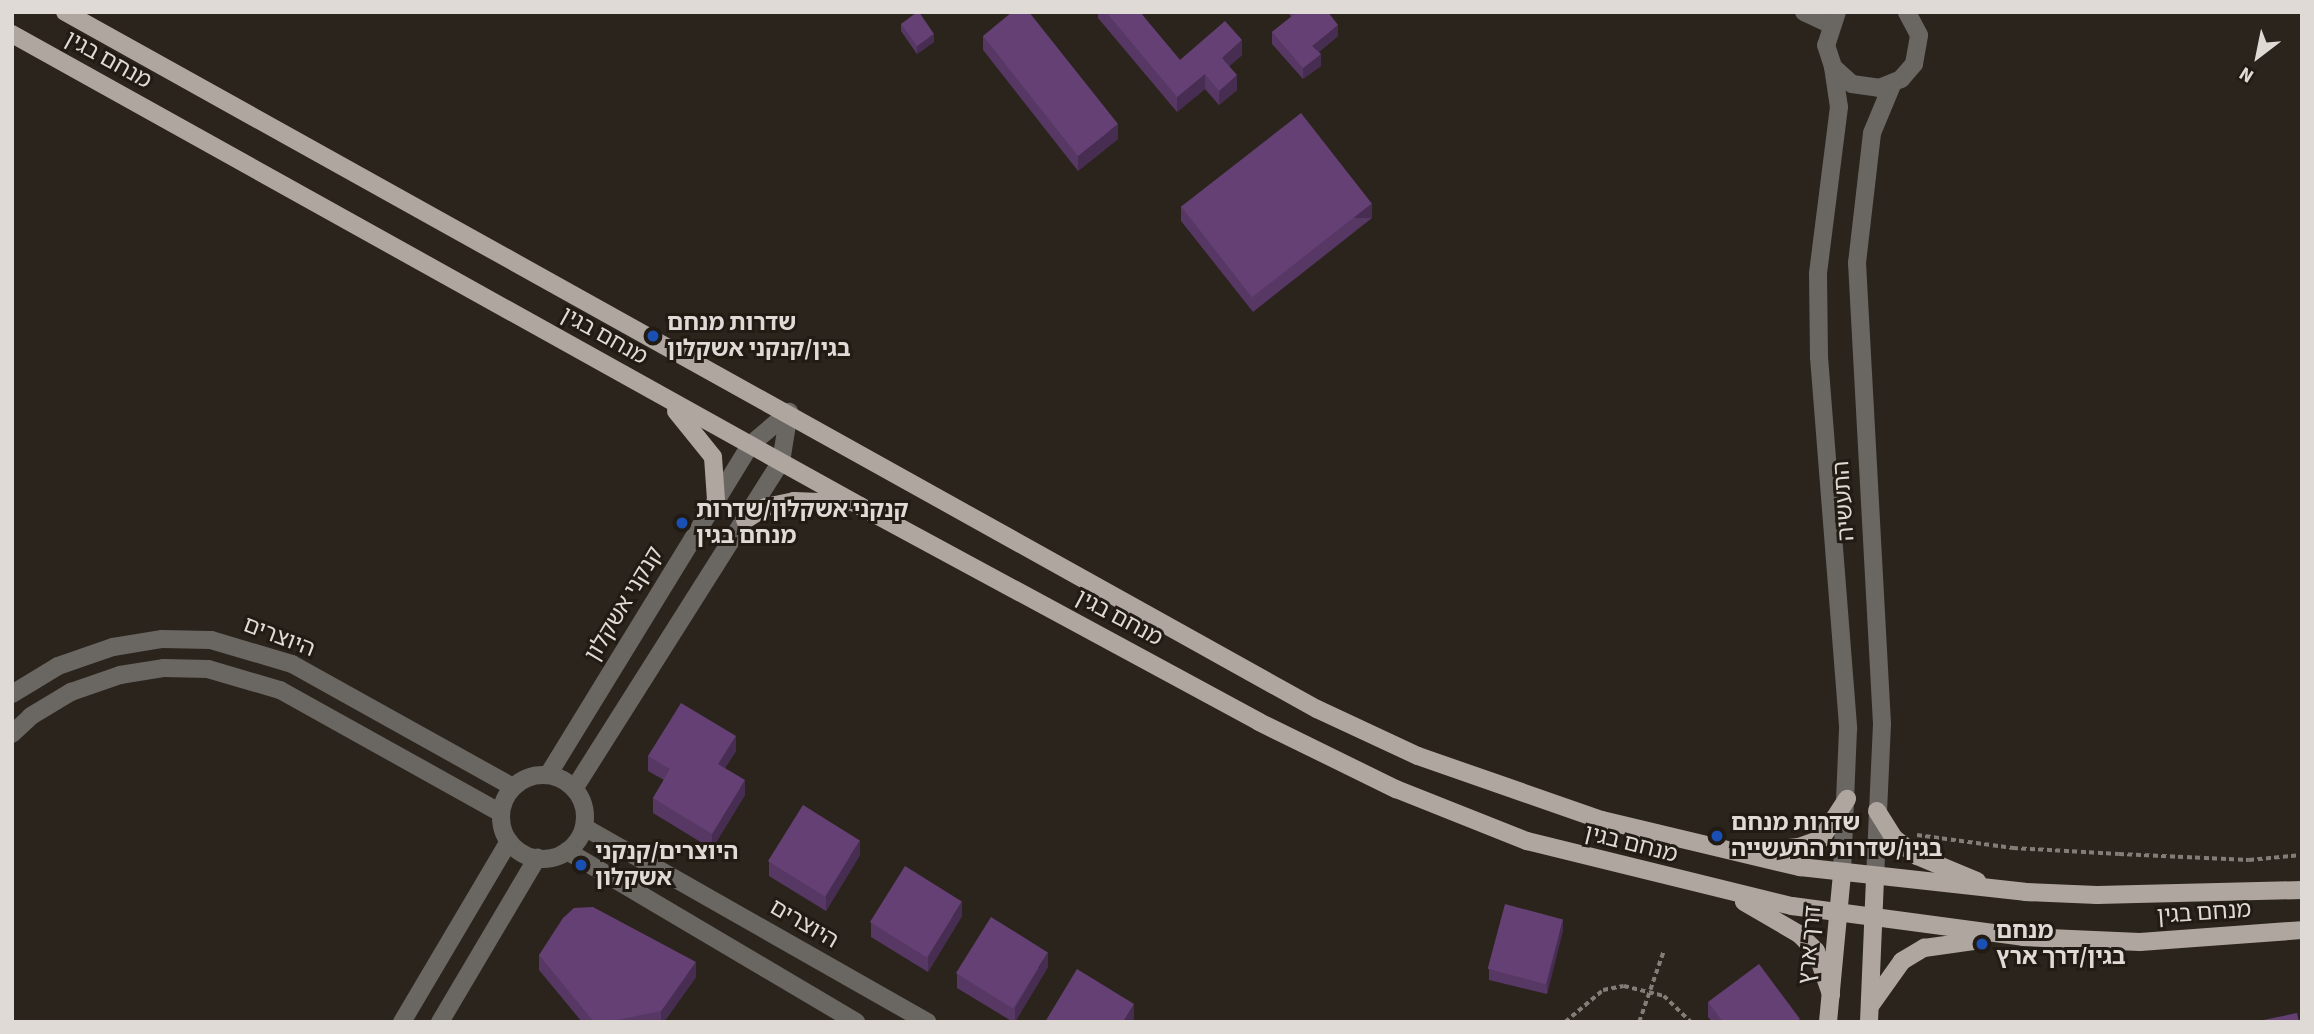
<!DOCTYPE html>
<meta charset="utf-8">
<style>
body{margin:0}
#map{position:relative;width:2314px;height:1034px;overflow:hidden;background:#2a241c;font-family:"Source Sans 3","Noto Sans Hebrew",sans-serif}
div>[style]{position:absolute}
.path>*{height:3.5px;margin-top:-1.75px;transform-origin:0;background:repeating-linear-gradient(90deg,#827d76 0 5px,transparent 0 8.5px)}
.minor>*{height:18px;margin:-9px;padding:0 9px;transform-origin:9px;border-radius:9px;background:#6a6662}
.minor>.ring{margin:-9px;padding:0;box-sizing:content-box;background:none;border:18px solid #6a6662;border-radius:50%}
.major>*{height:18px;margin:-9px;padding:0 9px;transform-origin:9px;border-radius:9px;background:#afa69f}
.wall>*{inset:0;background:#573764}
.shaded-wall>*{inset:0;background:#472d51;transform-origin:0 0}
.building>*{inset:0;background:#654074;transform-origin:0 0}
.dots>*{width:19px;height:19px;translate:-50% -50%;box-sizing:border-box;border:4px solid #211b13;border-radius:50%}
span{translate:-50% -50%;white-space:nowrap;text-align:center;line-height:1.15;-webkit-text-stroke:6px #211b13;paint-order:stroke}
.street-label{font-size:23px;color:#dfdad5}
.poi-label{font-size:23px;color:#dfdad5;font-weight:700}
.left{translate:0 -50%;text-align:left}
.frame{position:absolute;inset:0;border:14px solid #dfdad5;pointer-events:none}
.north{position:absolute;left:2223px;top:21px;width:70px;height:70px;-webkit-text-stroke:5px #211b13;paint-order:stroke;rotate:212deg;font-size:19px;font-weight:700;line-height:28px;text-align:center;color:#dfdad5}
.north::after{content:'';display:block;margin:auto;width:24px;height:32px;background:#dfdad5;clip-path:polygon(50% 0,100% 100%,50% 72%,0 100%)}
</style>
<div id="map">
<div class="path">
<i style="left:1917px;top:835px;width:97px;rotate:7.7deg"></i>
<i style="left:2013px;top:848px;width:106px;rotate:3.2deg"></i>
<i style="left:2119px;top:854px;width:130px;rotate:2.6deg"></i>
<i style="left:2249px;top:860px;width:53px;rotate:-5.4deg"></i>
<i style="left:1565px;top:1022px;width:50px;rotate:-40.1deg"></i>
<i style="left:1603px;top:990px;width:21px;rotate:-11deg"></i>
<i style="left:1624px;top:986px;width:41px;rotate:14deg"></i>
<i style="left:1664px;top:996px;width:37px;rotate:44deg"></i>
<i style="left:1639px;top:1022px;width:76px;rotate:-70.9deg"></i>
</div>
<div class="minor">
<i style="left:1804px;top:12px;width:29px;rotate:25deg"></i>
<i style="left:1837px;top:12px;width:35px;rotate:108deg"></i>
<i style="left:1826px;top:45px;width:23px;rotate:72deg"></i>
<i style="left:1833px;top:67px;width:25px;rotate:42deg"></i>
<i style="left:1852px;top:84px;width:27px;rotate:8deg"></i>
<i style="left:1879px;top:88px;width:24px;rotate:-22deg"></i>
<i style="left:1901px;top:79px;width:20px;rotate:-49deg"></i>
<i style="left:1914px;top:64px;width:29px;rotate:-80deg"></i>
<i style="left:1919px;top:35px;width:26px;rotate:-118deg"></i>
<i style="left:1833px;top:67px;width:40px;rotate:81.5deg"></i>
<i style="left:1839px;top:107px;width:168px;rotate:97.2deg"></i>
<i style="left:1818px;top:274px;width:83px;rotate:89.3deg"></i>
<i style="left:1819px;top:357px;width:373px;rotate:85.5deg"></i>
<i style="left:1848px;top:729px;width:144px;rotate:92.4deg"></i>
<i style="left:12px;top:694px;width:54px;rotate:-31.3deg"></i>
<i style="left:58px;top:666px;width:58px;rotate:-19.1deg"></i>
<i style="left:113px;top:647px;width:50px;rotate:-9.3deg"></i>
<i style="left:162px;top:639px;width:49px;rotate:1.2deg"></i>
<i style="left:211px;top:640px;width:84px;rotate:16.5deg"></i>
<i style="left:292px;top:664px;width:253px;rotate:29.1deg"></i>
<i style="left:12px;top:734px;width:26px;rotate:-43deg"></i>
<i style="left:31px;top:716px;width:47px;rotate:-31deg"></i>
<i style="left:71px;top:692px;width:52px;rotate:-19.1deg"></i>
<i style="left:120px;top:675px;width:45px;rotate:-9deg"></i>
<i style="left:164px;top:668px;width:44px;rotate:1.3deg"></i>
<i style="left:208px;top:669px;width:75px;rotate:16.3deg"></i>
<i style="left:280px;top:690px;width:253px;rotate:29.1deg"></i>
<i style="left:548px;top:775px;width:387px;rotate:-58.5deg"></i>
<i style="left:750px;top:445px;width:51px;rotate:-40.2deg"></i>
<i class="ring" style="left:501px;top:775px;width:66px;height:66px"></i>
<i style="left:574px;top:789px;width:387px;rotate:-57.7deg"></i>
<i style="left:781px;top:462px;width:51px;rotate:-80.9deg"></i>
<i style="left:584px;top:827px;width:395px;rotate:29.6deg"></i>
<i style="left:567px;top:851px;width:336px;rotate:30.6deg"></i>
<i style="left:1875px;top:878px;width:154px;rotate:-87.4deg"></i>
<i style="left:1882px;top:724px;width:462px;rotate:-93.1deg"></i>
<i style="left:1857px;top:263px;width:131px;rotate:-83.4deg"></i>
<i style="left:1872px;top:133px;width:52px;rotate:-67.4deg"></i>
<i style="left:402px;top:1022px;width:210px;rotate:-59.4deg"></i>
<i style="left:440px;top:1022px;width:191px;rotate:-59.4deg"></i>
</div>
<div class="major">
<i style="left:65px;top:12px;width:1433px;rotate:29.11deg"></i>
<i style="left:1317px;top:709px;width:111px;rotate:25deg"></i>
<i style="left:1418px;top:756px;width:195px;rotate:19.2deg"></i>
<i style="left:1602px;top:820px;width:204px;rotate:13.4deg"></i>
<i style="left:1800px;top:867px;width:226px;rotate:6.3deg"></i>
<i style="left:2025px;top:892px;width:72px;rotate:2.4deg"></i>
<i style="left:2097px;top:895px;width:205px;rotate:-1.4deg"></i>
<i style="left:12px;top:34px;width:971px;rotate:29.1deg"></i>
<i style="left:860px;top:506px;width:454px;rotate:28.4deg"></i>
<i style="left:1259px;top:722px;width:153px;rotate:26.1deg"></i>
<i style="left:1396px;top:789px;width:141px;rotate:21.7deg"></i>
<i style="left:1527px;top:841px;width:273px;rotate:13.8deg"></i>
<i style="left:1792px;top:906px;width:233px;rotate:7.6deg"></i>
<i style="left:2023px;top:937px;width:117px;rotate:2.4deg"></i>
<i style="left:2140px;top:942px;width:162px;rotate:-4.2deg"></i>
<i style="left:676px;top:411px;width:59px;rotate:51.2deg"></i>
<i style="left:713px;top:457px;width:43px;rotate:86deg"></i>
<i style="left:745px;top:520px;width:25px;rotate:-32deg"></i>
<i style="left:766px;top:507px;width:29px;rotate:-12deg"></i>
<i style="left:794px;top:501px;width:51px;rotate:2.2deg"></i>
<i style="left:1877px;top:811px;width:32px;rotate:58deg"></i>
<i style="left:1894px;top:838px;width:29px;rotate:38deg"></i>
<i style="left:1917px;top:856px;width:65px;rotate:22.6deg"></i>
<i style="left:1756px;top:851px;width:43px;rotate:-5.3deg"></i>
<i style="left:1799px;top:847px;width:23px;rotate:-20deg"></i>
<i style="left:1821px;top:839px;width:48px;rotate:-57deg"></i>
<i style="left:1744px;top:902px;width:64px;rotate:30.2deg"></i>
<i style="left:1799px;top:934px;width:24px;rotate:45deg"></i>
<i style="left:1816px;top:951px;width:46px;rotate:70.8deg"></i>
<i style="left:1870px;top:1006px;width:55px;rotate:-54.6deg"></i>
<i style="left:1902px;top:961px;width:26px;rotate:-31deg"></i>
<i style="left:1924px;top:948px;width:59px;rotate:-7.9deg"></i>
<i style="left:1828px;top:1022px;width:150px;rotate:-84.6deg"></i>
<i style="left:1869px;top:1022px;width:144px;rotate:-87.6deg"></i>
</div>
<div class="wall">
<i style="clip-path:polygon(1098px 12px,1145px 12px,1142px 15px,1180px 60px,1242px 55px,1229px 66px,1237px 90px,1219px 105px,1205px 89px,1177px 112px,1098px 18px)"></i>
<i style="clip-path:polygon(1288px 12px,1328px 12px,1338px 36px,1319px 52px,1321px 66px,1303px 79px,1272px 44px,1272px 32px,1291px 17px)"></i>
<i style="clip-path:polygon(901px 24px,934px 42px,917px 54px,901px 31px)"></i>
<i style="clip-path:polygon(983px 36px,1118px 139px,1078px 171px,983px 50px)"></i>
<i style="clip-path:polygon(1181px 206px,1372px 218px,1253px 312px,1181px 221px)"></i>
<i style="clip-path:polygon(736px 751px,725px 768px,745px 795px,712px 849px,653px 813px,653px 798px,664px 780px,648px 771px,648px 756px)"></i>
<i style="clip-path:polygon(860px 855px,826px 911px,769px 876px,769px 861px)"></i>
<i style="clip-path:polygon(962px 916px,928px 972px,871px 937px,871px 922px)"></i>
<i style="clip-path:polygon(1563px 930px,1547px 994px,1489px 980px,1489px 969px)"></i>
<i style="clip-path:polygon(539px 955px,696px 977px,664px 1022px,582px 1022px,539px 970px)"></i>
<i style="clip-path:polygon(1048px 967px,1015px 1022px,1013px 1022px,957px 988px,957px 973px)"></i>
<i style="clip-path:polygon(1708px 1002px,1800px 1022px,1712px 1022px,1708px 1017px)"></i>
</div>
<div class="shaded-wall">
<i style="clip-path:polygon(1338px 25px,1338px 36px,1312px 57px,1312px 46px)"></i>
<i style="clip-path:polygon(934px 34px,934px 42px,917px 54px,917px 46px)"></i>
<i style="clip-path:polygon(1242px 40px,1242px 55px,1222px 73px,1222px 58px)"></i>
<i style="clip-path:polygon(1321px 54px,1321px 66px,1303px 79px,1303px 68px)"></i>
<i style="clip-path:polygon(1205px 74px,1205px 89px,1177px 112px,1177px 97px)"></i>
<i style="clip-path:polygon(1237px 75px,1237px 90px,1219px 105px,1219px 91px)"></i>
<i style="clip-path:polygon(1118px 124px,1118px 139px,1078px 171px,1078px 156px)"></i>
<i style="left:1372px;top:203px;width:15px;height:152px;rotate:90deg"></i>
<i style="clip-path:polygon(736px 736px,736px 751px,718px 779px,718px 764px)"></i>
<i style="clip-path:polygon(745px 780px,745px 795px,712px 849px,712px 834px)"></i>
<i style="clip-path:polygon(860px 840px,860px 855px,826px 911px,826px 896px)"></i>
<i style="clip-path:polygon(962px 901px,962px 916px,928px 972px,928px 957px)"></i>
<i style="clip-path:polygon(1563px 919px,1563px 930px,1547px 994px,1547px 983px)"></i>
<i style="clip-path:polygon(1048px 952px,1048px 967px,1015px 1022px,1015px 1008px)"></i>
<i style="clip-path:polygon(696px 962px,696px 977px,664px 1022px,661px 1022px,661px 1011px)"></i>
<i style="clip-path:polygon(1134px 1004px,1134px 1019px,1132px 1022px,1123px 1022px)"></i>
</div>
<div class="building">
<i style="clip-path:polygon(917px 12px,919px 12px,934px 34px,917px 46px,901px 24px)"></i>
<i style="clip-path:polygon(1012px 12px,1029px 12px,1118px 124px,1078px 156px,983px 36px)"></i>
<i style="clip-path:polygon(1106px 12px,1140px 12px,1180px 60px,1225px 21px,1242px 40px,1222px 58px,1237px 75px,1219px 91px,1205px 74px,1177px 97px)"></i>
<i style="clip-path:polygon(1297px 12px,1328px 12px,1338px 25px,1312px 46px,1321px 54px,1303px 68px,1272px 32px)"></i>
<i style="left:1301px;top:113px;width:115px;height:152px;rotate:52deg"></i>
<i style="clip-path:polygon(681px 703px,736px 736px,718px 764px,745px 780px,712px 834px,653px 798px,670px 769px,648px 756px)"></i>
<i style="left:803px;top:805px;width:67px;height:66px;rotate:32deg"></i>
<i style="left:905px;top:866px;width:67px;height:66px;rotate:32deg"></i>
<i style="left:1505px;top:904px;width:60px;height:67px;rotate:15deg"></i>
<i style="clip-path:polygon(593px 907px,696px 962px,661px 1011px,607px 1022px,594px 1022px,539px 955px,563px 918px,574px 908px)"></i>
<i style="left:991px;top:917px;width:67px;height:66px;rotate:32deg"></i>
<i style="clip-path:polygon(1759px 964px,1800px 1019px,1796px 1022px,1723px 1022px,1708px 1002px)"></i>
<i style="clip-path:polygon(1077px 969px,1134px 1004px,1123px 1022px,1045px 1022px)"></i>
<i style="clip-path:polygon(2297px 1013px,2299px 1022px,2254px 1022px)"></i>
</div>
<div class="dots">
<i style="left:653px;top:336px;background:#1a4fb4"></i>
<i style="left:682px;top:523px;background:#1a4fb4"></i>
<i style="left:1717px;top:836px;background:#1a4fb4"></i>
<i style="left:581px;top:865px;background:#1a4fb4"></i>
<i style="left:1982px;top:944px;background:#1a4fb4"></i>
</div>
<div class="street-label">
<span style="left:108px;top:60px;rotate:29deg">מנחם בגין</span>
<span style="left:604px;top:336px;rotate:29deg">מנחם בגין</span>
<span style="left:1844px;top:501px;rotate:-94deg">התעשיה</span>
<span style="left:624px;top:604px;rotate:-59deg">קנקני אשקלון</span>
<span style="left:1119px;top:618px;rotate:28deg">מנחם בגין</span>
<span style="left:279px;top:637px;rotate:21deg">היוצרים</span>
<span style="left:1631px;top:844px;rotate:14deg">מנחם בגין</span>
<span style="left:2204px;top:913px;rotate:-4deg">מנחם בגין</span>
<span style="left:804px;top:924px;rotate:30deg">היוצרים</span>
<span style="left:1810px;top:945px;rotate:-85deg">דרך ארץ</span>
</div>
<div class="poi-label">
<span class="left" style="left:667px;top:336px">שדרות מנחם<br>בגין/קנקני אשקלון</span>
<span class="left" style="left:696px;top:523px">קנקני אשקלון/שדרות<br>מנחם בגין</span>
<span class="left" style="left:1731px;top:836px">שדרות מנחם<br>בגין/שדרות התעשייה</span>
<span class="left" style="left:595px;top:865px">היוצרים/קנקני<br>אשקלון</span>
<span class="left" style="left:1996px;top:944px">מנחם<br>בגין/דרך ארץ</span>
</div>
<div class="frame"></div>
<div class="north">N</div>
</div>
